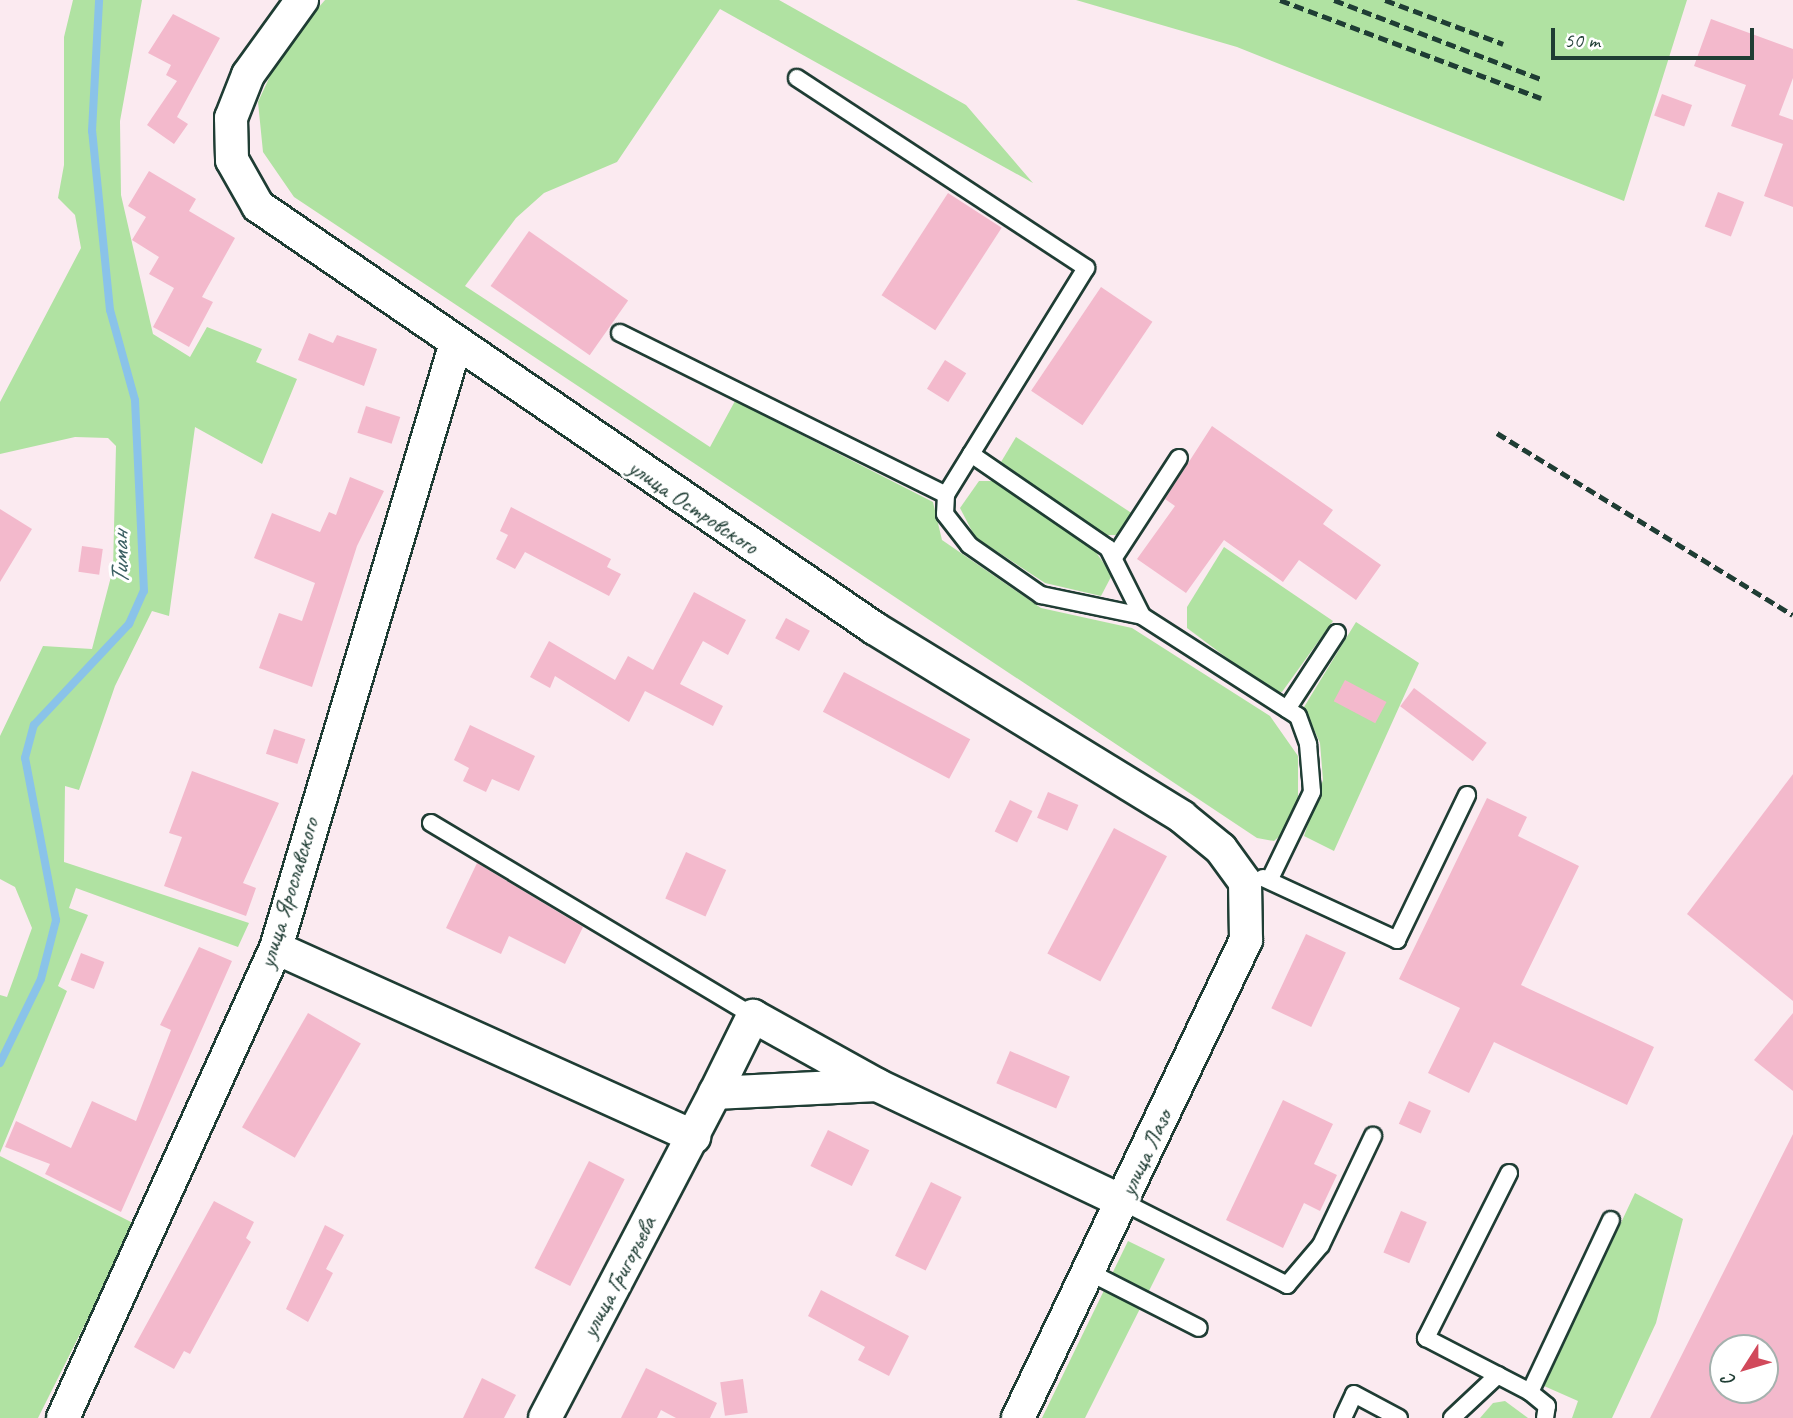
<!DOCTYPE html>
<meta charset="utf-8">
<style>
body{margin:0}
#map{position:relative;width:1793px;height:1418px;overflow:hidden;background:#fbeaf0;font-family:Caveat,sans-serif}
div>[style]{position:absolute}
.green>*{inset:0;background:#b0e2a2}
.stream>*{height:8px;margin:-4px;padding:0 4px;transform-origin:4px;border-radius:4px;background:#8ac3e9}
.building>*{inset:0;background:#f3b9cc;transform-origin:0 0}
.roads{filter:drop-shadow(2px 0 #1f3d34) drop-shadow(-2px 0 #1f3d34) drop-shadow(0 2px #1f3d34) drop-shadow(0 -2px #1f3d34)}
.service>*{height:16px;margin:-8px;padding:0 8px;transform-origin:8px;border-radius:8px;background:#fff}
.minor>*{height:32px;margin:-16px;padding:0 16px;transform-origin:16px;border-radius:16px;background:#fff}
.rail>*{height:5px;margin-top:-2.5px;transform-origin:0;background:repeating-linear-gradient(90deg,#1f3d34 0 10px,transparent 0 15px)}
span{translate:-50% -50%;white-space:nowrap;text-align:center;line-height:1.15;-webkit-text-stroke:6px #fff;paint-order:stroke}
.street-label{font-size:24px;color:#1f3d34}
.water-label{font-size:26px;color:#3a5e61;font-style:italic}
.north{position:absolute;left:1709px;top:1334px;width:70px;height:70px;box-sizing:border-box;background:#fff;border:2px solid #a5b1ae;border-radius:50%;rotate:233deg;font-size:19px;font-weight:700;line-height:28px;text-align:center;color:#1f3d34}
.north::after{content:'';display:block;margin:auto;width:24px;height:32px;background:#d1495b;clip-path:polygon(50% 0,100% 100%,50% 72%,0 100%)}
.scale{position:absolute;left:1551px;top:28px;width:203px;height:32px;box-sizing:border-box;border:4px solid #1f3d34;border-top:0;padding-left:9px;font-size:21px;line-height:24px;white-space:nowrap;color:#1f3d34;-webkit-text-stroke:5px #fff;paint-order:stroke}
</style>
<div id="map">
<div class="green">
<i style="clip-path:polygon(73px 0,142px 0,120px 121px,121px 195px,153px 334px,190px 357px,207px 327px,262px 349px,256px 362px,297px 379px,262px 464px,195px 427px,169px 616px,152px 611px,115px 686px,79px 790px,65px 786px,64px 862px,249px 923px,238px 947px,76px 888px,69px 908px,88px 915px,58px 986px,67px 991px,0 1153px,0 995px,7px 997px,32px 928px,15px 887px,0 879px,0 736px,43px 646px,92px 649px,113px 569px,116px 446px,108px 438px,75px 437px,0 454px,0 402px,81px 248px,75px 215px,58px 198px,64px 165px,64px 37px)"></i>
<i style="clip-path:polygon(325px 0,779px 0,966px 105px,1033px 183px,720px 9px,617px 162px,544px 193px,516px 218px,465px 286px,710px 447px,735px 401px,933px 502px,942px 540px,1041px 608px,1132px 628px,1270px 716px,1298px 756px,1298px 800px,1282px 834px,1274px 841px,1257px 838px,294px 197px,263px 152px,258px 102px,282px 50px)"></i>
<i style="clip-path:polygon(1076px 0,1687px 0,1624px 201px,1237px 47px)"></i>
<i style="clip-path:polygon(1016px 437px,1133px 514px,1119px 535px,1106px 535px,1001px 462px)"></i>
<i style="clip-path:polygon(979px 481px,995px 481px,1093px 548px,1112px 575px,1101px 596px,1045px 583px,975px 537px,960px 508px)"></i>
<i style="clip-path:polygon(1224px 547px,1333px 621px,1282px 692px,1271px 691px,1187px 628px,1187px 607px)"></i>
<i style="clip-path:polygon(1356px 622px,1419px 663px,1334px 851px,1304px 836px,1323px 780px,1320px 743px,1304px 707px)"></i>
<i style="clip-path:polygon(0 1156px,135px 1224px,38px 1418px,0 1418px)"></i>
<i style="clip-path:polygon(1635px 1193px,1683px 1219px,1656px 1323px,1612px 1418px,1572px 1418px,1578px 1401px,1544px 1386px)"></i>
<i style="clip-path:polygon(1128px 1241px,1165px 1259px,1085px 1418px,1042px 1418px)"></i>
<i style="clip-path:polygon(1505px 1401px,1528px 1418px,1480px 1418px,1493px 1403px)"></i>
</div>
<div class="stream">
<i style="left:0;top:1063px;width:93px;rotate:-64deg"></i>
<i style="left:41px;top:979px;width:61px;rotate:-75.7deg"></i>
<i style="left:56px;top:920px;width:165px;rotate:-100.8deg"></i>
<i style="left:25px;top:758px;width:34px;rotate:-75deg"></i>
<i style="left:34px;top:725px;width:139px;rotate:-46.8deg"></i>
<i style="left:129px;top:624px;width:36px;rotate:-66deg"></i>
<i style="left:144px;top:591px;width:191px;rotate:-92.7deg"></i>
<i style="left:135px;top:400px;width:93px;rotate:-105.5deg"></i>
<i style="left:110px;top:310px;width:180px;rotate:-95.7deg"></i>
<i style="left:92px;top:131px;width:131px;rotate:-86.9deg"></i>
</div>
<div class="building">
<i style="clip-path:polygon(173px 14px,220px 38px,177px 117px,188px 124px,174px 144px,147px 125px,177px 81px,166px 75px,171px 65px,148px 53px)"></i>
<i style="clip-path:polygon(1711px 19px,1793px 49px,1793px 78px,1779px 115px,1793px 120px,1793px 207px,1764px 196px,1783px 144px,1731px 126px,1746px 85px,1694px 66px)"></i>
<i style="left:1662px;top:94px;width:32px;height:23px;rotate:20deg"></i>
<i style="clip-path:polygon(149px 171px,196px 199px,189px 211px,235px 238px,202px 297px,213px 302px,189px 347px,153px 327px,174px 288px,149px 274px,159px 257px,132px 240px,146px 217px,128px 206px)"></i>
<i style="left:1718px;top:192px;width:28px;height:37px;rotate:21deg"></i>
<i style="left:948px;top:193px;width:64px;height:122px;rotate:33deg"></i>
<i style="left:529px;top:231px;width:121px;height:67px;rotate:35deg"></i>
<i style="left:1101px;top:287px;width:62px;height:125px;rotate:34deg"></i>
<i style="clip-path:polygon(309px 333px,333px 343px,337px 335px,377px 349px,364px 386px,298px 360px)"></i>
<i style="left:945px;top:360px;width:25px;height:34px;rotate:32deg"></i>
<i style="left:366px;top:406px;width:36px;height:28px;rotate:18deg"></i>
<i style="clip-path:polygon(1212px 426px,1333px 510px,1323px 524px,1381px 565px,1356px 600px,1299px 560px,1283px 582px,1224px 540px,1186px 593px,1137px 559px,1175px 506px,1165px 499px)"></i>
<i style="clip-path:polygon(350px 477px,384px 491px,357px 546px,312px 687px,259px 668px,279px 613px,302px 621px,315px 583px,254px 558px,272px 513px,320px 532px,329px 512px,336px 515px)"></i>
<i style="clip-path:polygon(511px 507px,611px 559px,607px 567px,621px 574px,609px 596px,525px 552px,515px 569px,496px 559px,508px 535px,500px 531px)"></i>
<i style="clip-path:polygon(0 509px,32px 529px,0 582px)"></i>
<i style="left:82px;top:546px;width:21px;height:26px;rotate:8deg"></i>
<i style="clip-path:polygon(694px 592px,746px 620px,728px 655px,703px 641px,680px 684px,723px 706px,713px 726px,645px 691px,629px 722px,555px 676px,550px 688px,530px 677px,549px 641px,615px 680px,628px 656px,653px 670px)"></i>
<i style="left:786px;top:618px;width:27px;height:23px;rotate:28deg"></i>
<i style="left:844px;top:672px;width:143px;height:45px;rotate:28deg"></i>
<i style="left:1345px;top:680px;width:47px;height:24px;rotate:28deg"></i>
<i style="left:1414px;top:688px;width:91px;height:23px;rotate:37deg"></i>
<i style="clip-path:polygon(470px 725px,535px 756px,519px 791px,492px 779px,486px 792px,463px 781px,469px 768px,454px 760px)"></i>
<i style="left:274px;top:729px;width:33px;height:26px;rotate:18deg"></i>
<i style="clip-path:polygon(192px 771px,279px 803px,243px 883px,256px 888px,246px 916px,164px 886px,182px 837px,169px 833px)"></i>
<i style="clip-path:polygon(1793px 774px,1793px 1001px,1687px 914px)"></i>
<i style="left:1048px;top:792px;width:33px;height:28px;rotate:23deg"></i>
<i style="clip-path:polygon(1487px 798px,1527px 817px,1518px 836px,1579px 866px,1521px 985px,1654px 1047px,1627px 1105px,1494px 1042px,1469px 1093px,1428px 1073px,1460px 1008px,1399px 979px)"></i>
<i style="left:1010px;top:800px;width:25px;height:35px;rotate:26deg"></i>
<i style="left:1114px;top:828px;width:60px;height:142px;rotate:28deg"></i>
<i style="left:686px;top:852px;width:44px;height:51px;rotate:24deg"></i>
<i style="clip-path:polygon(477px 863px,583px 927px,565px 964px,509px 936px,501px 954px,446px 928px)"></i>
<i style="left:1306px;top:934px;width:44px;height:82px;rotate:25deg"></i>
<i style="clip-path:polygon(199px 947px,232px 961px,121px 1212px,45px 1174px,50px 1164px,5px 1147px,16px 1121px,71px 1148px,92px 1101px,136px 1121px,171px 1030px,160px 1025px)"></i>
<i style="left:81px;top:953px;width:25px;height:29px;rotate:21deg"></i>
<i style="left:308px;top:1013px;width:61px;height:132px;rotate:30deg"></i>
<i style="clip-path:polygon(1793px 1013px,1793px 1091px,1754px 1060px)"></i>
<i style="left:1010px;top:1051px;width:65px;height:35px;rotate:23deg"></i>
<i style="clip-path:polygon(1283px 1100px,1333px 1124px,1314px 1164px,1337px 1175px,1320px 1211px,1304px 1203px,1283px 1248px,1226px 1220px)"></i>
<i style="left:1409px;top:1101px;width:24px;height:25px;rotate:24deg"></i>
<i style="left:828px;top:1130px;width:46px;height:40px;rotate:26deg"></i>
<i style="clip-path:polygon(evenodd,1793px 1134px,1793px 1418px,1650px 1418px,1793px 1134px,1723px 1348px,1765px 1348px,1765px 1390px,1723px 1390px,1723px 1348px)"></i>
<i style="left:589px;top:1161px;width:40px;height:120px;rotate:27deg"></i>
<i style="left:931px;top:1182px;width:34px;height:82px;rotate:26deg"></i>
<i style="clip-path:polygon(214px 1201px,254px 1222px,246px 1238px,251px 1242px,190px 1354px,184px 1351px,174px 1369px,134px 1347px)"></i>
<i style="left:1401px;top:1211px;width:28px;height:45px;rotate:23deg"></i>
<i style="clip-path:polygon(325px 1225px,344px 1235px,326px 1269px,333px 1273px,308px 1322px,286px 1309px)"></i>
<i style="clip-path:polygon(821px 1290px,909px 1336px,889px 1376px,858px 1360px,865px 1347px,808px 1316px)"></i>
<i style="clip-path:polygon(646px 1368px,717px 1403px,710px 1418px,676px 1418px,661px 1410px,657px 1418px,621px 1418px)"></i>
<i style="clip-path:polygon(482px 1378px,516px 1395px,504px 1418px,463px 1418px)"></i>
<i style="left:743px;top:1379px;width:34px;height:23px;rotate:82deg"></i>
</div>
<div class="roads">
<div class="service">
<i style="left:797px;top:78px;width:346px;rotate:33.3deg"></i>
<i style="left:1086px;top:268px;width:267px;rotate:121.7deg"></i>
<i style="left:946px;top:495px;width:19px;rotate:93deg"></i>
<i style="left:945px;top:514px;width:39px;rotate:52deg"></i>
<i style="left:969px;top:545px;width:88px;rotate:34.8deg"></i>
<i style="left:1041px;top:595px;width:103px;rotate:11.7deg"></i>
<i style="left:1142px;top:616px;width:185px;rotate:32.7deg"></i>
<i style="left:1298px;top:716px;width:30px;rotate:70deg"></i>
<i style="left:1308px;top:744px;width:48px;rotate:85.2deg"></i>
<i style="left:1312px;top:792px;width:94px;rotate:115.8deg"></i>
<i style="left:620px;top:333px;width:364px;rotate:26.4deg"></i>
<i style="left:971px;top:454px;width:166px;rotate:34.5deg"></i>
<i style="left:1108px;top:548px;width:76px;rotate:63.4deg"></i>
<i style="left:1115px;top:556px;width:117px;rotate:-56.9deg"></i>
<i style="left:1287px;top:709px;width:91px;rotate:-56.7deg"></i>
<i style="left:431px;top:823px;width:375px;rotate:30.9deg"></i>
<i style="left:1263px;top:878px;width:148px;rotate:24.8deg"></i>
<i style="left:1397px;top:940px;width:161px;rotate:-64.2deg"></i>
<i style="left:1509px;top:1173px;width:185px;rotate:116.7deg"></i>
<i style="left:1426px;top:1338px;width:117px;rotate:27.4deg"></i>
<i style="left:1123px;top:1202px;width:184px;rotate:26.8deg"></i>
<i style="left:1287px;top:1285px;width:52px;rotate:-49.6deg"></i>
<i style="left:1321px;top:1245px;width:121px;rotate:-64.5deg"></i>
<i style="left:1089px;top:1272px;width:123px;rotate:27deg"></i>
<i style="left:1343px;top:1418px;width:26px;rotate:-65deg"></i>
<i style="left:1354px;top:1394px;width:51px;rotate:28.1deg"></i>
<i style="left:1452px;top:1418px;width:63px;rotate:-43.1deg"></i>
<i style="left:1545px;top:1418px;width:12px;rotate:-81deg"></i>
<i style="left:1547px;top:1406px;width:22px;rotate:-141deg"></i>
<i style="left:1530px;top:1392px;width:190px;rotate:-64.8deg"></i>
</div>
<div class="minor">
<i style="left:302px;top:0;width:92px;rotate:125.8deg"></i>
<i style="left:248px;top:75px;width:46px;rotate:111.6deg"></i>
<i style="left:231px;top:118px;width:42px;rotate:88.6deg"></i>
<i style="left:232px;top:160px;width:53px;rotate:60.5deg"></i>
<i style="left:258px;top:206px;width:747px;rotate:34.41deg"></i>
<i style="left:874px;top:628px;width:361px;rotate:31.5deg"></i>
<i style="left:1182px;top:817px;width:50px;rotate:39.4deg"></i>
<i style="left:1221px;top:849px;width:41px;rotate:54deg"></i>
<i style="left:1245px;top:882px;width:58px;rotate:89deg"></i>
<i style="left:1246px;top:940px;width:530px;rotate:115.5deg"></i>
<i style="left:276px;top:948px;width:459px;rotate:24.3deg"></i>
<i style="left:715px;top:1093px;width:86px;rotate:-63.7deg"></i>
<i style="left:753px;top:1016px;width:142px;rotate:29.1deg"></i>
<i style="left:877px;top:1085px;width:272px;rotate:25.4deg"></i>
<i style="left:63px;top:1418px;width:516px;rotate:-65.62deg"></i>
<i style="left:276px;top:948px;width:628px;rotate:-73.44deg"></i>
<i style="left:545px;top:1418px;width:367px;rotate:-62.4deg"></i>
<i style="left:715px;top:1093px;width:162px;rotate:-2.8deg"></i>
</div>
</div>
<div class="rail">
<i style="left:1280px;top:0;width:279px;rotate:20.6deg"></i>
<i style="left:1334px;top:0;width:224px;rotate:20.9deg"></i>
<i style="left:1385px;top:0;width:126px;rotate:20.4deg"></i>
<i style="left:1497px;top:433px;width:347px;rotate:31.6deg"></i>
</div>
<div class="street-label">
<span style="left:693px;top:507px;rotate:34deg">улица Островского</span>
<span style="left:289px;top:893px;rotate:-73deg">улица Ярославского</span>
<span style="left:1146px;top:1153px;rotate:-65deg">улица Лазо</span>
<span style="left:619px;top:1277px;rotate:-62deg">улица Григорьева</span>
</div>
<div class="water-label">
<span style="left:120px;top:558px;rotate:-90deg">Тиман</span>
</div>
<div class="north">С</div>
<div class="scale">50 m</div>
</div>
